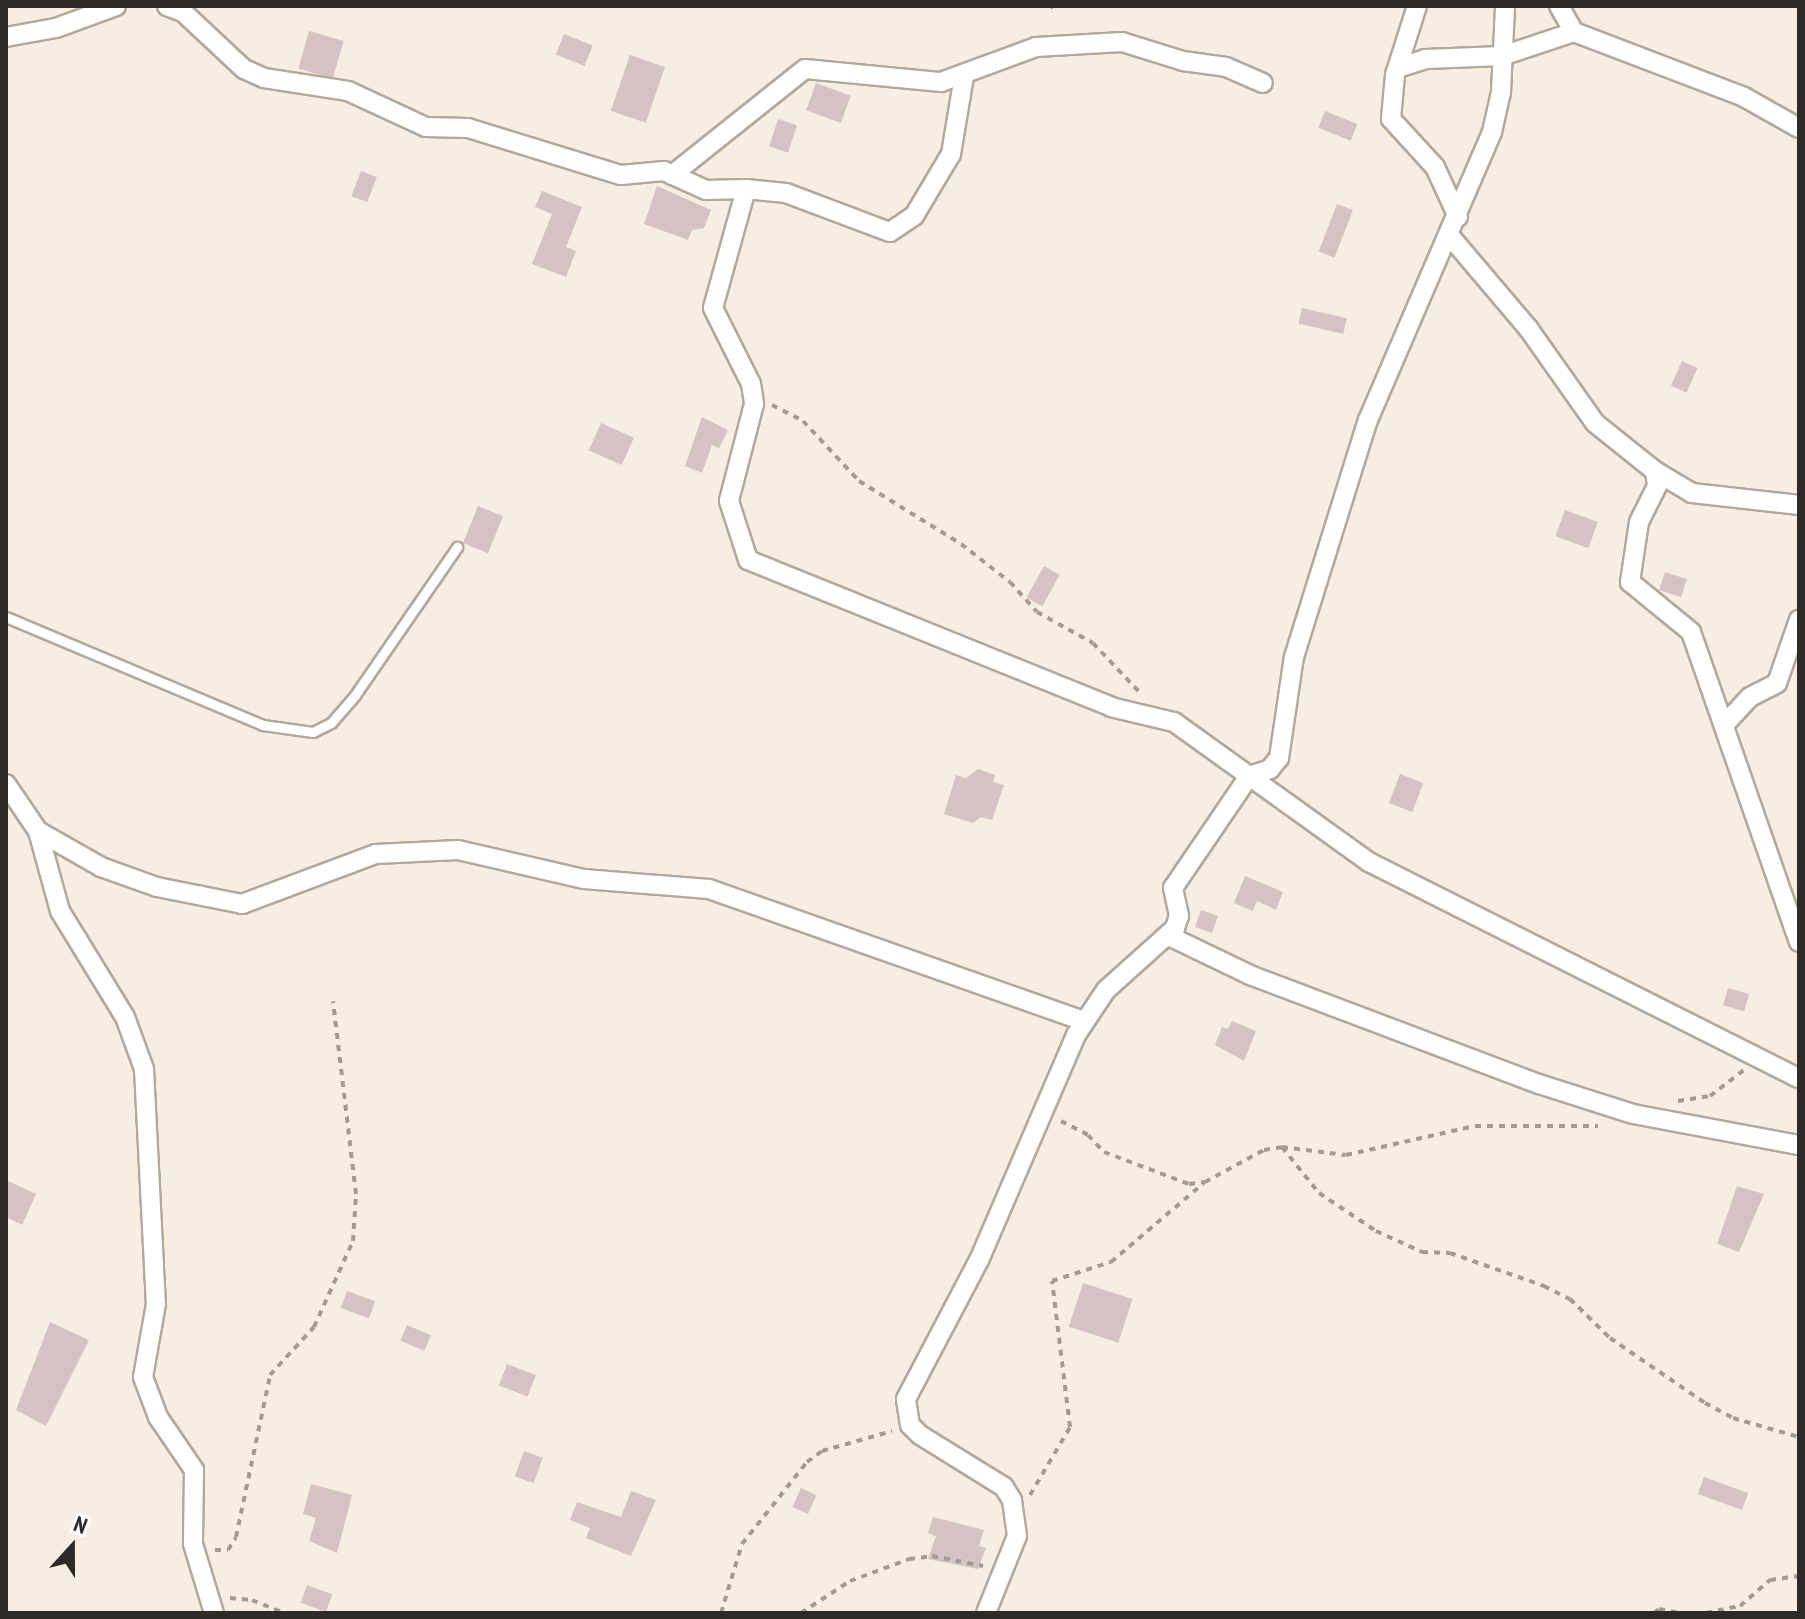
<!DOCTYPE html>
<style>
body{margin:0}
#map{position:relative;width:1805px;height:1619px;overflow:hidden;background:#f6efe1;font-family:"PT Sans Narrow",sans-serif}
div>[style]{position:absolute}
.building>*{inset:0;background:#d4c3c2;transform-origin:0 0}
.path>*{height:4px;margin-top:-2px;transform-origin:0;background:repeating-linear-gradient(90deg,#a19c92 0 6px,transparent 0 12px)}
.roads{filter:drop-shadow(2px 0 #b0a99c) drop-shadow(-2px 0 #b0a99c) drop-shadow(0 2px #b0a99c) drop-shadow(0 -2px #b0a99c)}
.service>*{height:9px;margin:-4.5px;padding:0 4.5px;transform-origin:4.5px;border-radius:4.5px;background:#fff}
.minor>*{height:18px;margin:-9px;padding:0 9px;transform-origin:9px;border-radius:9px;background:#fff}
span{translate:-50% -50%;white-space:nowrap;text-align:center;line-height:1.15;-webkit-text-stroke:6px #fefdfa;paint-order:stroke}
.frame{position:absolute;inset:0;border:8px solid #2e2b26;pointer-events:none}
.north{position:absolute;left:32px;top:1507px;width:80px;height:80px;-webkit-text-stroke:6px #fefdfa;paint-order:stroke;rotate:21deg;font-size:22px;font-weight:700;line-height:32px;text-align:center;color:#2e2b26}
.north::after{content:'';display:block;margin:auto;width:28px;height:36px;background:#2e2b26;clip-path:polygon(50% 0,100% 100%,50% 72%,0 100%)}
</style>
<div id="map">
<div class="building">
<i style="left:309px;top:31px;width:36px;height:39px;rotate:16deg"></i>
<i style="left:564px;top:34px;width:31px;height:22px;rotate:22deg"></i>
<i style="left:630px;top:55px;width:37px;height:59px;rotate:19deg"></i>
<i style="left:816px;top:83px;width:37px;height:29px;rotate:20deg"></i>
<i style="left:1325px;top:111px;width:35px;height:18px;rotate:22deg"></i>
<i style="left:778px;top:119px;width:20px;height:29px;rotate:18deg"></i>
<i style="left:361px;top:171px;width:17px;height:27px;rotate:21deg"></i>
<i style="clip-path:polygon(657px 186px,711px 210px,704px 228px,692px 230px,688px 240px,644px 224px)"></i>
<i style="clip-path:polygon(542px 191px,582px 207px,566px 247px,576px 251px,566px 277px,532px 264px,552px 214px,535px 207px)"></i>
<i style="left:1337px;top:204px;width:17px;height:51px;rotate:21deg"></i>
<i style="left:1302px;top:308px;width:46px;height:16px;rotate:13deg"></i>
<i style="left:1682px;top:361px;width:17px;height:27px;rotate:24deg"></i>
<i style="clip-path:polygon(702px 417px,728px 430px,719px 448px,712px 445px,702px 473px,685px 466px)"></i>
<i style="left:601px;top:423px;width:36px;height:30px;rotate:24deg"></i>
<i style="left:478px;top:506px;width:27px;height:40px;rotate:22deg"></i>
<i style="left:1565px;top:510px;width:35px;height:28px;rotate:20deg"></i>
<i style="left:1044px;top:566px;width:18px;height:36px;rotate:29deg"></i>
<i style="left:1665px;top:572px;width:23px;height:19px;rotate:18deg"></i>
<i style="clip-path:polygon(978px 769px,995px 775px,993px 782px,1004px 785px,992px 820px,981px 817px,973px 823px,944px 814px,956px 775px,966px 778px)"></i>
<i style="left:1400px;top:774px;width:25px;height:31px;rotate:21deg"></i>
<i style="clip-path:polygon(1245px 876px,1283px 892px,1276px 910px,1257px 901px,1253px 911px,1234px 903px)"></i>
<i style="left:1201px;top:910px;width:18px;height:18px;rotate:19deg"></i>
<i style="left:1728px;top:988px;width:22px;height:18px;rotate:16deg"></i>
<i style="clip-path:polygon(1232px 1021px,1256px 1031px,1244px 1061px,1215px 1045px,1222px 1027px,1228px 1029px)"></i>
<i style="clip-path:polygon(6px 1180px,36px 1194px,22px 1225px,6px 1217px)"></i>
<i style="clip-path:polygon(1737px 1186px,1764px 1194px,1739px 1252px,1717px 1244px)"></i>
<i style="left:1083px;top:1283px;width:52px;height:46px;rotate:18deg"></i>
<i style="left:347px;top:1291px;width:30px;height:18px;rotate:20deg"></i>
<i style="clip-path:polygon(50px 1322px,89px 1340px,46px 1426px,16px 1410px)"></i>
<i style="left:407px;top:1325px;width:26px;height:17px;rotate:23deg"></i>
<i style="left:507px;top:1364px;width:31px;height:23px;rotate:21deg"></i>
<i style="left:524px;top:1451px;width:20px;height:27px;rotate:20deg"></i>
<i style="left:1704px;top:1477px;width:47px;height:18px;rotate:20deg"></i>
<i style="clip-path:polygon(311px 1484px,352px 1495px,337px 1553px,309px 1541px,316px 1518px,303px 1514px)"></i>
<i style="left:801px;top:1488px;width:17px;height:21px;rotate:24deg"></i>
<i style="clip-path:polygon(631px 1491px,656px 1500px,631px 1556px,586px 1538px,590px 1528px,570px 1520px,577px 1502px,621px 1517px)"></i>
<i style="clip-path:polygon(933px 1517px,984px 1530px,979px 1546px,986px 1548px,978px 1569px,928px 1559px,936px 1536px,928px 1533px)"></i>
<i style="left:307px;top:1585px;width:27px;height:19px;rotate:20deg"></i>
</div>
<div class="path">
<i style="left:1051px;top:6px;width:3px;rotate:45deg"></i>
<i style="left:772px;top:405px;width:35px;rotate:27deg"></i>
<i style="left:803px;top:421px;width:82px;rotate:47deg"></i>
<i style="left:859px;top:481px;width:120px;rotate:31.7deg"></i>
<i style="left:961px;top:544px;width:62px;rotate:37.8deg"></i>
<i style="left:1010px;top:582px;width:40px;rotate:48deg"></i>
<i style="left:1037px;top:612px;width:64px;rotate:29deg"></i>
<i style="left:1093px;top:643px;width:71px;rotate:46.7deg"></i>
<i style="left:1678px;top:1101px;width:32px;rotate:-9deg"></i>
<i style="left:1710px;top:1096px;width:43px;rotate:-37.4deg"></i>
<i style="left:1061px;top:1121px;width:30px;rotate:27deg"></i>
<i style="left:1088px;top:1135px;width:23px;rotate:47deg"></i>
<i style="left:1104px;top:1152px;width:91px;rotate:20.6deg"></i>
<i style="left:1189px;top:1184px;width:16px;rotate:-7deg"></i>
<i style="left:1205px;top:1182px;width:67px;rotate:-28.5deg"></i>
<i style="left:1264px;top:1150px;width:18px;rotate:-9deg"></i>
<i style="left:1282px;top:1147px;width:64px;rotate:7.1deg"></i>
<i style="left:1346px;top:1155px;width:132px;rotate:-12.7deg"></i>
<i style="left:1475px;top:1126px;width:123px"></i>
<i style="left:1282px;top:1147px;width:59px;rotate:51.2deg"></i>
<i style="left:1319px;top:1193px;width:69px;rotate:33.7deg"></i>
<i style="left:1376px;top:1231px;width:51px;rotate:24.5deg"></i>
<i style="left:1422px;top:1252px;width:28px;rotate:2deg"></i>
<i style="left:1450px;top:1253px;width:100px;rotate:19.3deg"></i>
<i style="left:1544px;top:1286px;width:29px;rotate:27deg"></i>
<i style="left:1570px;top:1299px;width:56px;rotate:44.3deg"></i>
<i style="left:1610px;top:1338px;width:115px;rotate:34.4deg"></i>
<i style="left:1705px;top:1403px;width:32px;rotate:28deg"></i>
<i style="left:1733px;top:1418px;width:69px;rotate:16.1deg"></i>
<i style="left:1030px;top:1495px;width:79px;rotate:-59.5deg"></i>
<i style="left:1070px;top:1427px;width:147px;rotate:-97deg"></i>
<i style="left:1052px;top:1281px;width:62px;rotate:-17.9deg"></i>
<i style="left:1111px;top:1262px;width:123px;rotate:-40.4deg"></i>
<i style="left:215px;top:1550px;width:13px"></i>
<i style="left:228px;top:1550px;width:15px;rotate:-58deg"></i>
<i style="left:236px;top:1537px;width:166px;rotate:-78.1deg"></i>
<i style="left:270px;top:1375px;width:65px;rotate:-47.5deg"></i>
<i style="left:314px;top:1327px;width:94px;rotate:-65.6deg"></i>
<i style="left:353px;top:1241px;width:47px;rotate:-86.3deg"></i>
<i style="left:356px;top:1194px;width:194px;rotate:-96.8deg"></i>
<i style="left:230px;top:1598px;width:22px;rotate:5deg"></i>
<i style="left:252px;top:1600px;width:35px;rotate:22deg"></i>
<i style="left:721px;top:1613px;width:72px;rotate:-73.1deg"></i>
<i style="left:742px;top:1544px;width:105px;rotate:-51.6deg"></i>
<i style="left:807px;top:1462px;width:19px;rotate:-36deg"></i>
<i style="left:822px;top:1451px;width:73px;rotate:-15.9deg"></i>
<i style="left:801px;top:1613px;width:59px;rotate:-33.1deg"></i>
<i style="left:850px;top:1581px;width:63px;rotate:-20.4deg"></i>
<i style="left:909px;top:1559px;width:23px;rotate:-7deg"></i>
<i style="left:932px;top:1556px;width:52px;rotate:11.1deg"></i>
<i style="left:1654px;top:1613px;width:6px;rotate:-39deg"></i>
<i style="left:1659px;top:1609px;width:21px;rotate:11deg"></i>
<i style="left:1706px;top:1613px;width:35px;rotate:-12deg"></i>
<i style="left:1740px;top:1606px;width:40px;rotate:-41deg"></i>
<i style="left:1770px;top:1580px;width:29px;rotate:-8deg"></i>
</div>
<div class="roads">
<div class="service">
<i style="left:6px;top:617px;width:279px;rotate:22.8deg"></i>
<i style="left:263px;top:725px;width:50px;rotate:8deg"></i>
<i style="left:313px;top:732px;width:20px;rotate:-27deg"></i>
<i style="left:331px;top:723px;width:37px;rotate:-49deg"></i>
<i style="left:355px;top:695px;width:180px;rotate:-55.4deg"></i>
</div>
<div class="minor">
<i style="left:167px;top:6px;width:17px;rotate:21deg"></i>
<i style="left:183px;top:12px;width:83px;rotate:43.1deg"></i>
<i style="left:244px;top:69px;width:22px;rotate:24deg"></i>
<i style="left:264px;top:78px;width:85px;rotate:8.8deg"></i>
<i style="left:348px;top:91px;width:86px;rotate:24.8deg"></i>
<i style="left:426px;top:127px;width:42px;rotate:1.4deg"></i>
<i style="left:468px;top:128px;width:160px;rotate:17.1deg"></i>
<i style="left:621px;top:175px;width:43px;rotate:-5.3deg"></i>
<i style="left:664px;top:171px;width:46px;rotate:24.3deg"></i>
<i style="left:706px;top:190px;width:40px;rotate:-1.4deg"></i>
<i style="left:746px;top:189px;width:123px;rotate:105.5deg"></i>
<i style="left:713px;top:308px;width:85px;rotate:63.4deg"></i>
<i style="left:751px;top:384px;width:20px;rotate:81deg"></i>
<i style="left:754px;top:404px;width:100px;rotate:104.5deg"></i>
<i style="left:729px;top:501px;width:62px;rotate:72.1deg"></i>
<i style="left:748px;top:560px;width:392px;rotate:22deg"></i>
<i style="left:1111px;top:707px;width:65px;rotate:13.4deg"></i>
<i style="left:1174px;top:722px;width:240px;rotate:35.7deg"></i>
<i style="left:1369px;top:862px;width:481px;rotate:26.7deg"></i>
<i style="left:1417px;top:6px;width:72px;rotate:107.7deg"></i>
<i style="left:1395px;top:75px;width:44px;rotate:95.2deg"></i>
<i style="left:1391px;top:119px;width:65px;rotate:47.5deg"></i>
<i style="left:1435px;top:167px;width:55px;rotate:65.3deg"></i>
<i style="left:1559px;top:6px;width:30px;rotate:60deg"></i>
<i style="left:6px;top:37px;width:51px;rotate:-10.2deg"></i>
<i style="left:56px;top:28px;width:64px;rotate:-20.1deg"></i>
<i style="left:1398px;top:68px;width:28px;rotate:-18deg"></i>
<i style="left:1425px;top:59px;width:77px;rotate:-2.2deg"></i>
<i style="left:1502px;top:56px;width:76px;rotate:-18.4deg"></i>
<i style="left:1574px;top:32px;width:182px;rotate:20.9deg"></i>
<i style="left:1744px;top:97px;width:63px;rotate:29.4deg"></i>
<i style="left:672px;top:175px;width:170px;rotate:-38.6deg"></i>
<i style="left:805px;top:69px;width:137px;rotate:5.5deg"></i>
<i style="left:941px;top:82px;width:101px;rotate:-20.2deg"></i>
<i style="left:1036px;top:47px;width:86px;rotate:-3.3deg"></i>
<i style="left:1122px;top:42px;width:64px;rotate:17.3deg"></i>
<i style="left:1183px;top:61px;width:43px;rotate:7.9deg"></i>
<i style="left:1226px;top:67px;width:40px;rotate:23.4deg"></i>
<i style="left:746px;top:189px;width:40px;rotate:5.7deg"></i>
<i style="left:786px;top:193px;width:111px;rotate:20.6deg"></i>
<i style="left:890px;top:232px;width:29px;rotate:-34deg"></i>
<i style="left:914px;top:216px;width:72px;rotate:-59.2deg"></i>
<i style="left:951px;top:154px;width:79px;rotate:-80.5deg"></i>
<i style="left:1449px;top:235px;width:122px;rotate:49.7deg"></i>
<i style="left:1528px;top:328px;width:116px;rotate:54.8deg"></i>
<i style="left:1595px;top:423px;width:77px;rotate:38.7deg"></i>
<i style="left:1655px;top:471px;width:15px;rotate:82deg"></i>
<i style="left:1657px;top:486px;width:40px;rotate:116.6deg"></i>
<i style="left:1639px;top:522px;width:61px;rotate:98.5deg"></i>
<i style="left:1630px;top:582px;width:79px;rotate:39.3deg"></i>
<i style="left:1691px;top:632px;width:328px;rotate:70.8deg"></i>
<i style="left:1655px;top:471px;width:43px;rotate:30.7deg"></i>
<i style="left:1692px;top:493px;width:108px;rotate:6.4deg"></i>
<i style="left:1724px;top:725px;width:38px;rotate:-47deg"></i>
<i style="left:1750px;top:697px;width:30px;rotate:-27deg"></i>
<i style="left:1777px;top:683px;width:67px;rotate:-70.8deg"></i>
<i style="left:6px;top:784px;width:57px;rotate:55.8deg"></i>
<i style="left:38px;top:831px;width:73px;rotate:29.7deg"></i>
<i style="left:101px;top:867px;width:59px;rotate:19.7deg"></i>
<i style="left:157px;top:887px;width:87px;rotate:11.3deg"></i>
<i style="left:242px;top:904px;width:143px;rotate:-20.5deg"></i>
<i style="left:376px;top:854px;width:82px;rotate:-2.8deg"></i>
<i style="left:458px;top:850px;width:129px;rotate:13deg"></i>
<i style="left:584px;top:879px;width:125px;rotate:4.6deg"></i>
<i style="left:709px;top:889px;width:398px;rotate:19.4deg"></i>
<i style="left:38px;top:831px;width:83px;rotate:74.6deg"></i>
<i style="left:60px;top:911px;width:124px;rotate:58.5deg"></i>
<i style="left:125px;top:1017px;width:55px;rotate:69.9deg"></i>
<i style="left:144px;top:1069px;width:235px;rotate:87.1deg"></i>
<i style="left:156px;top:1304px;width:74px;rotate:100.1deg"></i>
<i style="left:143px;top:1377px;width:43px;rotate:69.4deg"></i>
<i style="left:158px;top:1417px;width:64px;rotate:55.8deg"></i>
<i style="left:194px;top:1470px;width:74px;rotate:90.8deg"></i>
<i style="left:193px;top:1544px;width:72px;rotate:73.1deg"></i>
<i style="left:1169px;top:936px;width:90px;rotate:25.7deg"></i>
<i style="left:1250px;top:975px;width:309px;rotate:20.7deg"></i>
<i style="left:1539px;top:1084px;width:99px;rotate:17.7deg"></i>
<i style="left:1633px;top:1114px;width:169px;rotate:10.6deg"></i>
<i style="left:986px;top:1613px;width:83px;rotate:-68.1deg"></i>
<i style="left:1017px;top:1536px;width:36px;rotate:-98deg"></i>
<i style="left:1012px;top:1500px;width:15px;rotate:-122deg"></i>
<i style="left:1004px;top:1487px;width:99px;rotate:-148.2deg"></i>
<i style="left:920px;top:1435px;width:14px;rotate:-135deg"></i>
<i style="left:910px;top:1425px;width:26px;rotate:-99deg"></i>
<i style="left:906px;top:1399px;width:159px;rotate:-62.3deg"></i>
<i style="left:980px;top:1258px;width:243px;rotate:-66.7deg"></i>
<i style="left:1076px;top:1035px;width:54px;rotate:-56.3deg"></i>
<i style="left:1106px;top:990px;width:93px;rotate:-41.9deg"></i>
<i style="left:1175px;top:928px;width:13px;rotate:-72deg"></i>
<i style="left:1179px;top:916px;width:29px;rotate:-102deg"></i>
<i style="left:1173px;top:888px;width:135px;rotate:-55.8deg"></i>
<i style="left:1249px;top:776px;width:22px;rotate:-18deg"></i>
<i style="left:1270px;top:769px;width:14px;rotate:-51deg"></i>
<i style="left:1279px;top:758px;width:102px;rotate:-81.6deg"></i>
<i style="left:1294px;top:657px;width:248px;rotate:-72.7deg"></i>
<i style="left:1368px;top:420px;width:314px;rotate:-66.7deg"></i>
<i style="left:1492px;top:132px;width:41px;rotate:-77.3deg"></i>
<i style="left:1501px;top:92px;width:86px;rotate:-87.3deg"></i>
</div>
</div>
<div class="frame"></div>
<div class="north">N</div>
</div>
